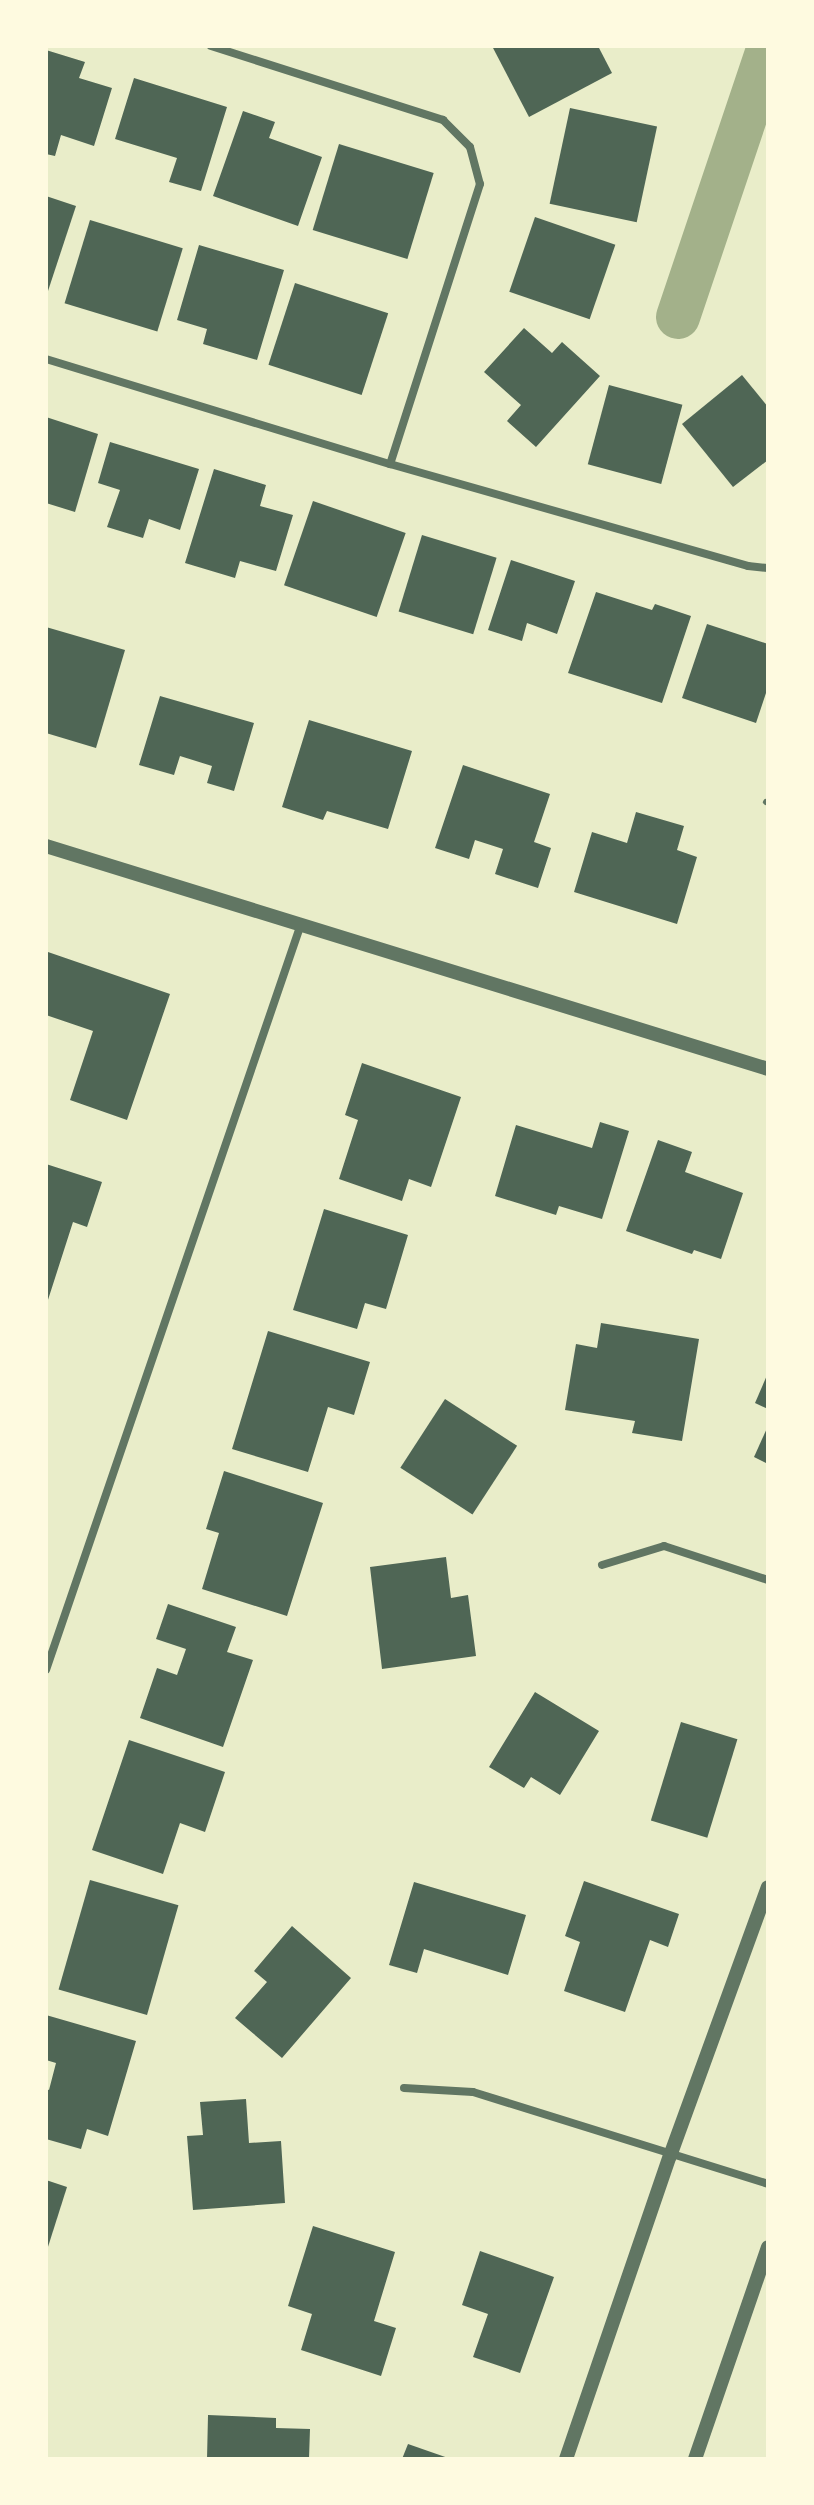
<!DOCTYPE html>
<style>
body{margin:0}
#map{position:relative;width:814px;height:2505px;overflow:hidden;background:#e9edc9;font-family:"Golos Text",sans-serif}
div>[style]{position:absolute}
.canal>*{height:44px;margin:-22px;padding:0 22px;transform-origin:22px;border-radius:22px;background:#a3b18a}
.building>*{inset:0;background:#4f6655;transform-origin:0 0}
.service>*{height:6px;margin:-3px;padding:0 3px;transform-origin:3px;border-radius:3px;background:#617663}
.minor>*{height:8px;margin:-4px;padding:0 4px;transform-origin:4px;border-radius:4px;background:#617663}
.tertiary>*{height:14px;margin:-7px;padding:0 7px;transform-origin:7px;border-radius:7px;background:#617663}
span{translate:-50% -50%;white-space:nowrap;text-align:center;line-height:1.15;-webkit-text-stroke:6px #fefae0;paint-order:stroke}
.frame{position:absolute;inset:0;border:48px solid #fefae0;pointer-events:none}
</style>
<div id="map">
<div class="canal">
<i style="left:678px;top:317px;width:282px;rotate:-71.4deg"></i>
</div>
<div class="building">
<i style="clip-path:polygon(492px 46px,598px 46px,612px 73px,529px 117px)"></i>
<i style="clip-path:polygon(46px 50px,85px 62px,79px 78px,112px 88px,94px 146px,61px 135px,55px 156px,46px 154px)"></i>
<i style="clip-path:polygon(134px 78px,227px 107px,201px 191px,169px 182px,177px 158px,115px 139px)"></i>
<i style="left:570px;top:108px;width:89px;height:98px;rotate:12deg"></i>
<i style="clip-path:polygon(243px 111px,275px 122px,269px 138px,322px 157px,298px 226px,213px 196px)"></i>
<i style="left:339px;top:144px;width:99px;height:90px;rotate:17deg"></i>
<i style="clip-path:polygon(46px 196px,76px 206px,47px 294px,46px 293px)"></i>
<i style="left:535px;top:217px;width:85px;height:79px;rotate:19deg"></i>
<i style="left:90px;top:220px;width:97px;height:87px;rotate:17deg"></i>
<i style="clip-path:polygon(199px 245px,284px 270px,257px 360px,203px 344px,207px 329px,177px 320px)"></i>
<i style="left:295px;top:283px;width:98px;height:86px;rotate:18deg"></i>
<i style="clip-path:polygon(524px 328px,552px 353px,562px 342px,600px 376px,536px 447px,507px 421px,521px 405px,484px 372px)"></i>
<i style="clip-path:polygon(742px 375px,768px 407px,768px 460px,733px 487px,682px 424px)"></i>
<i style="left:609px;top:385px;width:76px;height:82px;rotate:15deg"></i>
<i style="clip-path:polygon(46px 417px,98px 434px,75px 512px,46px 503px)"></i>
<i style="clip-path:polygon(110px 442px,199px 469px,180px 530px,149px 519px,143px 538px,107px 527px,120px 490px,98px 483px)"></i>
<i style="clip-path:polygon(214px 469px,266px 485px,260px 506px,293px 515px,276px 571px,240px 561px,235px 578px,185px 563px)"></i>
<i style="left:313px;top:501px;width:98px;height:89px;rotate:19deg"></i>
<i style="left:422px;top:535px;width:78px;height:80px;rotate:17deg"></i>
<i style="clip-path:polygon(511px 560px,575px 581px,557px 634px,527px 623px,522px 641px,488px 630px)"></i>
<i style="clip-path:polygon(596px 592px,652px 610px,655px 604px,691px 616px,662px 703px,568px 673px)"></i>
<i style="clip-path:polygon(707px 624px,768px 644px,768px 687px,756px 723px,682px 698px)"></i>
<i style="clip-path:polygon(46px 627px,125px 650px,96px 748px,46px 733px)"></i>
<i style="clip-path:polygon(160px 696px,254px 723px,234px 791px,207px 783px,212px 766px,180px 756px,174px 775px,139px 765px)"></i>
<i style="clip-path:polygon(309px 720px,412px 751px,388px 829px,327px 811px,323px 820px,282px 807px)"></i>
<i style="clip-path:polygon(463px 765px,550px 794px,534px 842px,551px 848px,538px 888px,495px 874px,503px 849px,475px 840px,469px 859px,435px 848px)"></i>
<i style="clip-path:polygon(636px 812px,684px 826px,677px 850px,697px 857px,677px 924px,574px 892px,592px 832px,627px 843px)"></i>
<i style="clip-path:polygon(48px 952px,170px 994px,127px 1120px,70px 1100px,93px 1031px,46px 1015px)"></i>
<i style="clip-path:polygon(362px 1063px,461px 1097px,431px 1187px,409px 1179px,402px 1201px,339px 1179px,358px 1120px,345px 1115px)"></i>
<i style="clip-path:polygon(600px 1122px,629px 1131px,602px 1219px,559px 1206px,556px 1215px,495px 1196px,516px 1125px,592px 1148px)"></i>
<i style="clip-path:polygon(658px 1140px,692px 1152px,685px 1172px,743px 1193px,721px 1259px,694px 1250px,692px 1254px,626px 1231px)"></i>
<i style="clip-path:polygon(46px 1164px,102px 1182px,87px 1227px,73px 1222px,47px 1303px)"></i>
<i style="clip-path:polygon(324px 1209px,408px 1235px,386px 1309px,365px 1303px,357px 1329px,293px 1310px)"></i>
<i style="clip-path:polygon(601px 1323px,699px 1339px,682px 1441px,632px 1433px,635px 1421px,565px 1410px,576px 1344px,597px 1348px)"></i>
<i style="clip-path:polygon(268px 1331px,370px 1362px,354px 1415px,328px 1407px,308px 1472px,232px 1449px)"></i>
<i style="clip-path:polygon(768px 1373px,768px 1409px,755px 1403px)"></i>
<i style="left:445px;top:1399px;width:86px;height:82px;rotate:33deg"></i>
<i style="clip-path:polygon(768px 1426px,768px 1464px,754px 1457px)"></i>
<i style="clip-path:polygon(224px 1471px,323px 1503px,287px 1616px,202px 1589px,219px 1533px,206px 1529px)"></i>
<i style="clip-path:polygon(446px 1557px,451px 1598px,468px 1595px,476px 1656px,382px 1669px,370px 1567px)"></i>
<i style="clip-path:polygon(168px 1604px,236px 1627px,227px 1652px,253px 1660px,223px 1747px,140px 1718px,157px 1668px,177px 1675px,186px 1649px,156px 1639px)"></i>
<i style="clip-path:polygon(535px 1692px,599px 1731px,560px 1795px,531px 1777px,524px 1788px,489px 1767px)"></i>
<i style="left:681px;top:1722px;width:59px;height:103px;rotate:17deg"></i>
<i style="clip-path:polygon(129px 1740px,225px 1772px,205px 1832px,180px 1823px,163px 1874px,92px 1850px)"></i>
<i style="left:90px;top:1880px;width:92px;height:114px;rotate:16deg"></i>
<i style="clip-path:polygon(584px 1881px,679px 1914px,668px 1947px,650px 1940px,625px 2012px,564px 1991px,580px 1942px,565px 1936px)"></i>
<i style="clip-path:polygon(414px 1882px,526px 1915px,508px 1975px,424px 1949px,417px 1973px,389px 1965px)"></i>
<i style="clip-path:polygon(292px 1926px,351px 1978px,282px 2058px,235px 2018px,267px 1982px,254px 1971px)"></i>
<i style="clip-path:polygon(46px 2015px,136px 2041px,108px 2136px,87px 2129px,81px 2149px,46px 2139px,46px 2089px,49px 2090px,56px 2063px,46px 2060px)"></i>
<i style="clip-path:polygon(246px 2099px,249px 2143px,281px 2141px,285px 2203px,193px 2210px,187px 2136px,203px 2135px,200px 2102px)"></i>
<i style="clip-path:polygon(46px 2180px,67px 2187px,47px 2250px,46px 2250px)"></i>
<i style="clip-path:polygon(313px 2226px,395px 2252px,374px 2321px,396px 2328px,381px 2376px,301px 2350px,312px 2314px,288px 2306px)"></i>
<i style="clip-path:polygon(480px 2251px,554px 2277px,520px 2373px,473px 2357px,488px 2314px,462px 2305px)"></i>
<i style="clip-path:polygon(208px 2415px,276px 2418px,276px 2428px,310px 2429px,309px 2459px,207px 2459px)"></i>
<i style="clip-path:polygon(408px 2444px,451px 2459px,402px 2459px)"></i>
</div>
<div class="service">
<i style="left:766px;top:802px;width:2px;rotate:27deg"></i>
</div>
<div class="minor">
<i style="left:211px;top:46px;width:244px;rotate:17.7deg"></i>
<i style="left:443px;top:120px;width:38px;rotate:45deg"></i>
<i style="left:470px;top:147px;width:38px;rotate:75deg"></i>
<i style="left:480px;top:184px;width:294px;rotate:107.8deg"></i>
<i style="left:46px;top:359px;width:360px;rotate:17deg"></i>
<i style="left:390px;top:464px;width:372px;rotate:15.9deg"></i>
<i style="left:748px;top:566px;width:20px;rotate:6deg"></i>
<i style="left:602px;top:1565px;width:65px;rotate:-17deg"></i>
<i style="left:664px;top:1546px;width:109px;rotate:18.1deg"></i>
<i style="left:46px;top:1670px;width:788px;rotate:-71.13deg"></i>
<i style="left:404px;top:2088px;width:69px;rotate:3.3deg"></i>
<i style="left:473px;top:2092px;width:309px;rotate:17.3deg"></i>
</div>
<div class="tertiary">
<i style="left:46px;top:846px;width:756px;rotate:17.16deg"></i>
<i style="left:566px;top:2459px;width:320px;rotate:-71.1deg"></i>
<i style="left:670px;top:2156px;width:286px;rotate:-70deg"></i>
<i style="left:695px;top:2459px;width:224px;rotate:-71deg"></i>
</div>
<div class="frame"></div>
</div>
